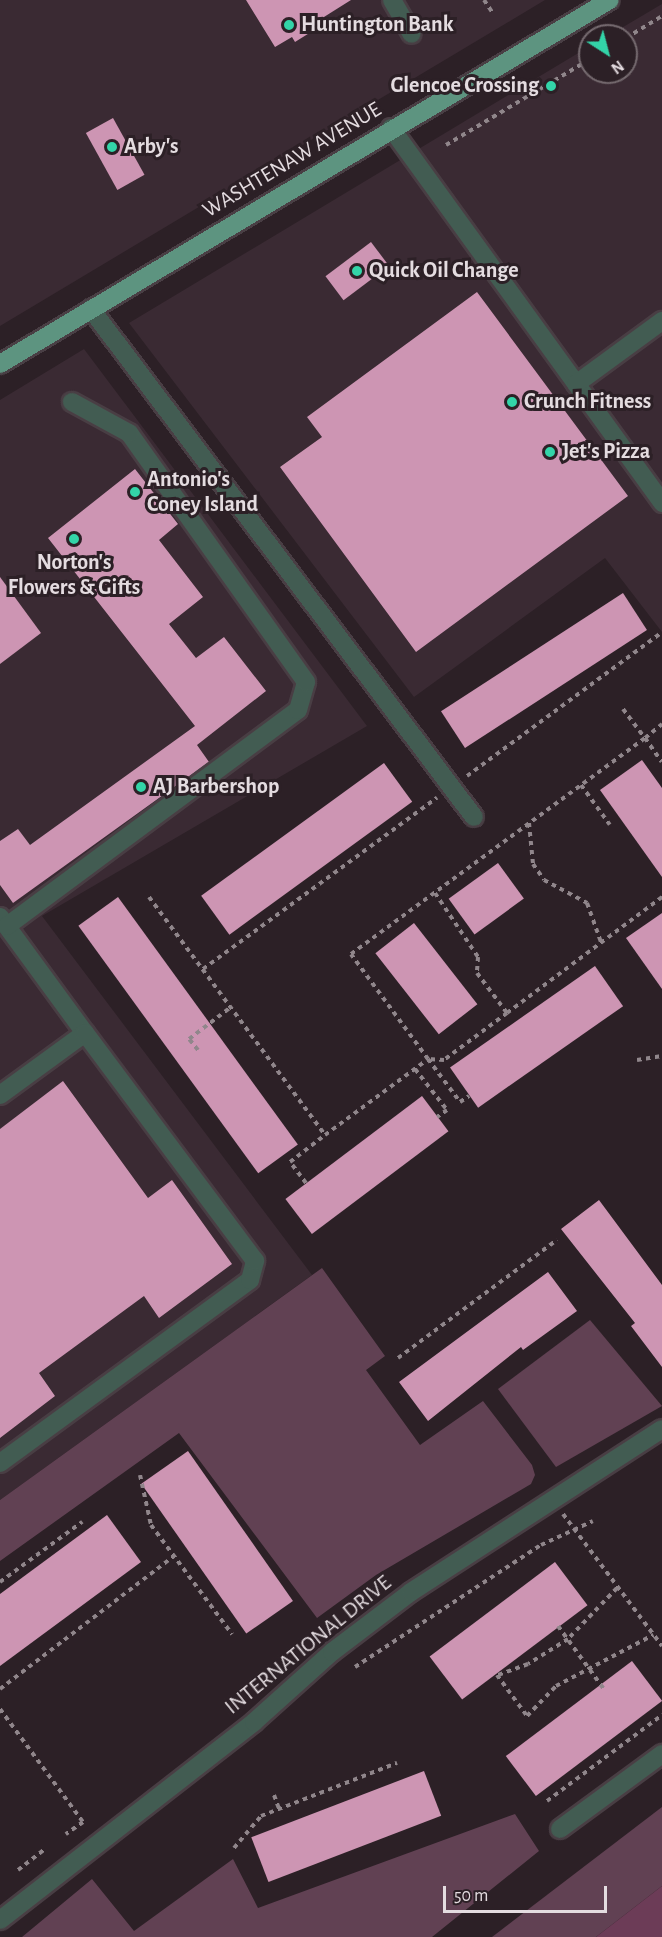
<!DOCTYPE html>
<style>
body{margin:0}
#map{position:relative;width:662px;height:1937px;overflow:hidden;background:#2c2026;font-family:"Alegreya Sans",sans-serif}
div>[style]{position:absolute}
.built>*{inset:0;background:#3a2a33}
.green>*{inset:0;background:#614153}
.forest>*{inset:0;background:#6c3c57}
.building>*{inset:0;background:#cd95b3;transform-origin:0 0}
.path>*{height:4px;margin-top:-2px;transform-origin:0;background:repeating-linear-gradient(90deg,#90868b 0 4.5px,transparent 0 9px)}
.roads{filter:drop-shadow(2px 0 #493e44) drop-shadow(-2px 0 #493e44) drop-shadow(0 2px #493e44) drop-shadow(0 -2px #493e44)}
.minor>*{height:18px;margin:-9px;padding:0 9px;transform-origin:9px;border-radius:9px;background:#425c52}
.major>*{height:18px;margin:-9px;padding:0 9px;transform-origin:9px;border-radius:9px;background:#5d9480}
.dots>*{width:16px;height:16px;translate:-50% -50%;box-sizing:border-box;border:3px solid #2c2026;border-radius:50%}
span{translate:-50% -50%;white-space:nowrap;text-align:center;line-height:1.15;-webkit-text-stroke:6px #2c2026;paint-order:stroke}
.poi-label{font-size:22px;color:#e4dce0;font-weight:700}
.left{translate:0 -50%;text-align:left}
.right{translate:-100% -50%;text-align:right}
.street-label{font-size:22px;color:#e4dce0}
.north{position:absolute;left:578px;top:24px;width:60px;height:60px;box-sizing:border-box;background:#2c2026;border:2px solid #766b70;border-radius:50%;rotate:144deg;font-size:16px;font-weight:700;line-height:24px;text-align:center;color:#e4dce0}
.north::after{content:'';display:block;margin:auto;width:21px;height:27px;background:#33d4a8;clip-path:polygon(50% 0,100% 100%,50% 72%,0 100%)}
.scale{position:absolute;left:443px;top:1886px;width:164px;height:27px;box-sizing:border-box;border:3px solid #e4dce0;border-top:0;padding-left:8px;font-size:18px;line-height:21px;white-space:nowrap;color:#e4dce0;-webkit-text-stroke:4px #2c2026;paint-order:stroke}
</style>
<div id="map">
<div class="built">
<i style="clip-path:polygon(0 0,545px 0,0 326px)"></i>
<i style="clip-path:polygon(662px 4px,662px 632px,605px 558px,414px 697px,129px 323px,590px 46px,590px 72px,626px 72px,626px 36px,608px 36px)"></i>
<i style="clip-path:polygon(84px 349px,367px 726px,42px 916px,312px 1275px,0 1500px,0 400px)"></i>
</div>
<div class="green">
<i style="clip-path:polygon(322px 1268px,385px 1356px,366px 1370px,420px 1445px,483px 1401px,532px 1465px,535px 1475px,531px 1484px,376px 1575px,317px 1618px,179px 1433px,0 1561px,0 1500px)"></i>
<i style="clip-path:polygon(590px 1320px,662px 1406px,556px 1467px,498px 1389px)"></i>
<i style="clip-path:polygon(662px 1807px,662px 1886px,596px 1937px,492px 1937px)"></i>
<i style="clip-path:polygon(515px 1814px,539px 1851px,432px 1937px,22px 1937px,92px 1879px,134px 1931px,233px 1859px,258px 1908px)"></i>
</div>
<div class="forest">
<i style="clip-path:polygon(662px 1886px,662px 1937px,596px 1937px)"></i>
</div>
<div class="building">
<i style="clip-path:polygon(246px 0,351px 0,316px 22px,319px 27px,295px 42px,292px 37px,275px 47px)"></i>
<i style="left:113px;top:118px;width:65px;height:31px;rotate:61deg"></i>
<i style="left:371px;top:242px;width:30px;height:57px;rotate:53deg"></i>
<i style="clip-path:polygon(477px 292px,628px 496px,416px 652px,280px 467px,322px 437px,307px 417px)"></i>
<i style="clip-path:polygon(135px 469px,178px 524px,159px 540px,203px 597px,169px 624px,196px 658px,224px 637px,266px 691px,197px 745px,209px 762px,13px 903px,0 885px,0 841px,18px 829px,30px 845px,195px 726px,48px 538px)"></i>
<i style="clip-path:polygon(0 577px,41px 633px,0 664px)"></i>
<i style="left:623px;top:593px;width:44px;height:217px;rotate:57deg"></i>
<i style="clip-path:polygon(642px 760px,662px 788px,662px 877px,600px 790px)"></i>
<i style="left:384px;top:763px;width:48px;height:226px;rotate:54deg"></i>
<i style="left:498px;top:863px;width:44px;height:61px;rotate:54deg"></i>
<i style="left:118px;top:897px;width:306px;height:49px;rotate:54deg"></i>
<i style="clip-path:polygon(662px 913px,662px 989px,626px 938px)"></i>
<i style="left:414px;top:923px;width:103px;height:49px;rotate:52deg"></i>
<i style="left:595px;top:966px;width:49px;height:177px;rotate:55deg"></i>
<i style="clip-path:polygon(63px 1081px,148px 1198px,172px 1180px,232px 1264px,159px 1318px,144px 1296px,39px 1373px,55px 1396px,0 1438px,0 1129px)"></i>
<i style="left:422px;top:1096px;width:44px;height:171px;rotate:53deg"></i>
<i style="clip-path:polygon(599px 1200px,662px 1285px,662px 1367px,631px 1326px,635px 1323px,561px 1229px)"></i>
<i style="clip-path:polygon(548px 1272px,577px 1311px,523px 1350px,521px 1347px,428px 1421px,399px 1382px)"></i>
<i style="left:188px;top:1451px;width:183px;height:57px;rotate:55deg"></i>
<i style="clip-path:polygon(107px 1515px,141px 1562px,0 1666px,0 1594px)"></i>
<i style="left:555px;top:1562px;width:54px;height:157px;rotate:53deg"></i>
<i style="left:632px;top:1661px;width:50px;height:158px;rotate:53deg"></i>
<i style="left:424px;top:1771px;width:48px;height:185px;rotate:69deg"></i>
</div>
<div class="path">
<i style="left:484px;top:0;width:14px;rotate:56deg"></i>
<i style="left:626px;top:38px;width:42px;rotate:-31.4deg"></i>
<i style="left:446px;top:145px;width:168px;rotate:-30.8deg"></i>
<i style="left:623px;top:709px;width:36px;rotate:53deg"></i>
<i style="left:645px;top:738px;width:22px;rotate:-39deg"></i>
<i style="left:467px;top:776px;width:242px;rotate:-36.4deg"></i>
<i style="left:581px;top:785px;width:49px;rotate:54.1deg"></i>
<i style="left:529px;top:823px;width:41px;rotate:84.4deg"></i>
<i style="left:533px;top:864px;width:19px;rotate:55deg"></i>
<i style="left:544px;top:880px;width:49px;rotate:28.1deg"></i>
<i style="left:587px;top:903px;width:41px;rotate:70.3deg"></i>
<i style="left:435px;top:893px;width:77px;rotate:56.1deg"></i>
<i style="left:478px;top:957px;width:16px;rotate:94deg"></i>
<i style="left:477px;top:973px;width:50px;rotate:53.1deg"></i>
<i style="left:507px;top:1013px;width:79px;rotate:143.3deg"></i>
<i style="left:444px;top:1060px;width:16px;rotate:-176deg"></i>
<i style="left:428px;top:1059px;width:54px;rotate:53.3deg"></i>
<i style="left:460px;top:1102px;width:11px;rotate:-34deg"></i>
<i style="left:149px;top:897px;width:296px;rotate:53.5deg"></i>
<i style="left:325px;top:1135px;width:128px;rotate:-36.4deg"></i>
<i style="left:428px;top:1059px;width:130px;rotate:-126.3deg"></i>
<i style="left:351px;top:954px;width:365px;rotate:-36.3deg"></i>
<i style="left:645px;top:738px;width:29px;rotate:55deg"></i>
<i style="left:203px;top:969px;width:290px;rotate:-36.2deg"></i>
<i style="left:507px;top:1013px;width:194px;rotate:-36.8deg"></i>
<i style="left:198px;top:1050px;width:14px;rotate:-129deg"></i>
<i style="left:189px;top:1039px;width:53px;rotate:-37.3deg"></i>
<i style="left:637px;top:1060px;width:25px;rotate:-9deg"></i>
<i style="left:415px;top:1069px;width:52px;rotate:52deg"></i>
<i style="left:447px;top:1110px;width:12px;rotate:145deg"></i>
<i style="left:306px;top:1183px;width:26px;rotate:-127deg"></i>
<i style="left:290px;top:1162px;width:44px;rotate:-37.6deg"></i>
<i style="left:398px;top:1358px;width:198px;rotate:-36.6deg"></i>
<i style="left:140px;top:1475px;width:51px;rotate:77.6deg"></i>
<i style="left:151px;top:1525px;width:136px;rotate:53.4deg"></i>
<i style="left:563px;top:1514px;width:165px;rotate:53.1deg"></i>
<i style="left:0;top:1582px;width:102px;rotate:-36.2deg"></i>
<i style="left:617px;top:1588px;width:71px;rotate:133.9deg"></i>
<i style="left:568px;top:1639px;width:47px;rotate:148deg"></i>
<i style="left:528px;top:1664px;width:33px;rotate:160deg"></i>
<i style="left:497px;top:1675px;width:51px;rotate:53.8deg"></i>
<i style="left:527px;top:1716px;width:42px;rotate:-46deg"></i>
<i style="left:556px;top:1686px;width:110px;rotate:-27.7deg"></i>
<i style="left:558px;top:1626px;width:77px;rotate:54deg"></i>
<i style="left:355px;top:1667px;width:222px;rotate:-33.3deg"></i>
<i style="left:541px;top:1545px;width:57px;rotate:-24.8deg"></i>
<i style="left:0;top:1689px;width:219px;rotate:-37.4deg"></i>
<i style="left:0;top:1709px;width:140px;rotate:53.7deg"></i>
<i style="left:83px;top:1822px;width:21px;rotate:145deg"></i>
<i style="left:274px;top:1795px;width:15px;rotate:70deg"></i>
<i style="left:547px;top:1801px;width:144px;rotate:-36.8deg"></i>
<i style="left:234px;top:1848px;width:42px;rotate:-49.8deg"></i>
<i style="left:261px;top:1816px;width:146px;rotate:-21.3deg"></i>
<i style="left:18px;top:1870px;width:34px;rotate:-38deg"></i>
</div>
<div class="roads">
<div class="minor">
<i style="left:392px;top:0;width:39px;rotate:60deg"></i>
<i style="left:391px;top:128px;width:463px;rotate:54.1deg"></i>
<i style="left:91px;top:309px;width:636px;rotate:52.99deg"></i>
<i style="left:576px;top:384px;width:107px;rotate:-36.2deg"></i>
<i style="left:0;top:917px;width:144px;rotate:53.8deg"></i>
<i style="left:85px;top:1033px;width:105px;rotate:143.9deg"></i>
<i style="left:7px;top:926px;width:362px;rotate:-36.6deg"></i>
<i style="left:298px;top:710px;width:29px;rotate:-74deg"></i>
<i style="left:306px;top:682px;width:305px;rotate:-125.4deg"></i>
<i style="left:129px;top:433px;width:65px;rotate:-151.5deg"></i>
<i style="left:0;top:1463px;width:310px;rotate:-36.2deg"></i>
<i style="left:250px;top:1280px;width:20px;rotate:-75deg"></i>
<i style="left:255px;top:1261px;width:284px;rotate:-126.7deg"></i>
<i style="left:560px;top:1829px;width:127px;rotate:-36.3deg"></i>
<i style="left:0;top:1920px;width:322px;rotate:-37.9deg"></i>
<i style="left:254px;top:1722px;width:105px;rotate:-41.9deg"></i>
<i style="left:332px;top:1652px;width:99px;rotate:-37.2deg"></i>
<i style="left:411px;top:1592px;width:299px;rotate:-33deg"></i>
</div>
<div class="major">
<i style="left:0;top:364px;width:710px;rotate:-30.83deg"></i>
</div>
</div>
<div class="dots">
<i style="left:289px;top:25px;background:#33d4a8"></i>
<i style="left:551px;top:86px;background:#33d4a8"></i>
<i style="left:112px;top:147px;background:#33d4a8"></i>
<i style="left:357px;top:271px;background:#33d4a8"></i>
<i style="left:512px;top:402px;background:#33d4a8"></i>
<i style="left:550px;top:452px;background:#33d4a8"></i>
<i style="left:135px;top:492px;background:#33d4a8"></i>
<i style="left:74px;top:539px;background:#33d4a8"></i>
<i style="left:141px;top:787px;background:#33d4a8"></i>
</div>
<div class="poi-label">
<span class="left" style="left:301px;top:25px">Huntington Bank</span>
<span class="right" style="left:539px;top:86px">Glencoe Crossing</span>
<span class="left" style="left:124px;top:147px">Arby's</span>
<span class="left" style="left:369px;top:271px">Quick Oil Change</span>
<span class="left" style="left:524px;top:402px">Crunch Fitness</span>
<span class="left" style="left:562px;top:452px">Jet's Pizza</span>
<span class="left" style="left:147px;top:492px">Antonio's<br>Coney Island</span>
<span style="left:74px;top:575px">Norton's<br>Flowers &amp; Gifts</span>
<span class="left" style="left:153px;top:787px">AJ Barbershop</span>
</div>
<div class="street-label">
<span style="left:292px;top:160px;rotate:-31deg">WASHTENAW AVENUE</span>
<span style="left:308px;top:1645px;rotate:-39deg">INTERNATIONAL DRIVE</span>
</div>
<div class="north">N</div>
<div class="scale">50 m</div>
</div>
